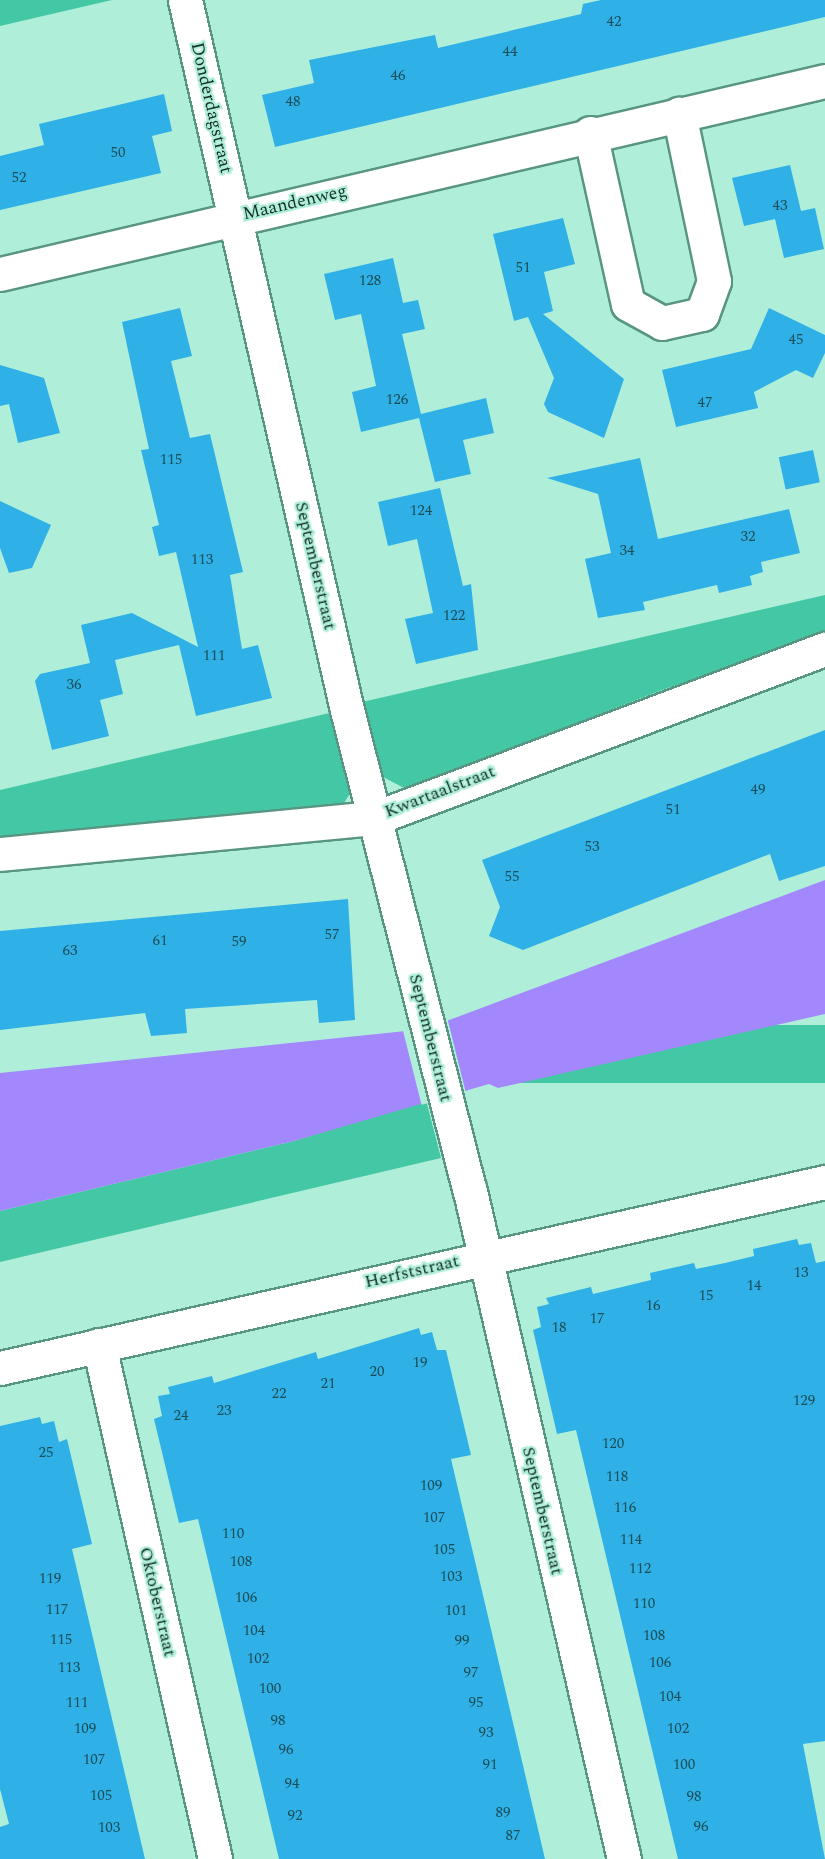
<!DOCTYPE html>
<style>
body{margin:0}
#map{position:relative;width:825px;height:1859px;overflow:hidden;background:#afefd9;font-family:Spectral,serif}
div>[style]{position:absolute}
.green>*{inset:0;background:#44c7a5;transform-origin:0 0}
.water>*{inset:0;background:#a388fd}
.pier>*{inset:0;background:#afefd9;transform-origin:0 0}
.building>*{inset:0;background:#2fb0e7;transform-origin:0 0}
.roads{filter:drop-shadow(2px 0 #589582) drop-shadow(-2px 0 #589582) drop-shadow(0 2px #589582) drop-shadow(0 -2px #589582)}
.minor>*{height:33px;margin:-16.5px;padding:0 16.5px;transform-origin:16.5px;border-radius:16.5px;background:#fff}
span{translate:-50% -50%;white-space:nowrap;text-align:center;line-height:1.15;-webkit-text-stroke:4.5px #afefd9;paint-order:stroke}
.number-label{font-size:15px;color:#1b4e56}
.number-label span{-webkit-text-stroke-width:0}
.street-label{font-size:18px;color:#142e26}
</style>
<div id="map">
<div class="green">
<i style="clip-path:polygon(0 0,112px 0,0 26px)"></i>
<i style="clip-path:polygon(825px 595px,825px 634px,662px 690px,406px 789px,383px 777px,358px 703px)"></i>
<i style="clip-path:polygon(338px 711px,354px 787px,344px 803px,0 838px,0 790px)"></i>
<i style="left:825px;top:1025px;width:58px;height:348px;rotate:90deg"></i>
<i style="clip-path:polygon(426px 1100px,441px 1158px,0 1262px,0 1211px,294px 1141px)"></i>
</div>
<div class="water">
<i style="clip-path:polygon(825px 880px,825px 1014px,498px 1088px,489px 1084px,294px 1141px,0 1211px,0 1073px,425px 1029px)"></i>
</div>
<div class="pier">
<i style="left:447px;top:1017px;width:79px;height:46px;rotate:76deg"></i>
</div>
<div class="building">
<i style="clip-path:polygon(601px 0,825px 0,825px 17px,275px 147px,262px 95px,314px 83px,309px 60px,435px 35px,438px 48px,581px 14px,583px 4px)"></i>
<i style="clip-path:polygon(164px 94px,172px 131px,152px 136px,161px 173px,0 210px,0 156px,44px 145px,39px 124px)"></i>
<i style="clip-path:polygon(790px 165px,801px 211px,815px 208px,824px 249px,784px 258px,775px 219px,744px 226px,732px 178px)"></i>
<i style="clip-path:polygon(563px 218px,575px 264px,544px 272px,553px 311px,543px 314px,624px 379px,604px 438px,548px 412px,544px 404px,554px 378px,528px 317px,514px 321px,493px 234px)"></i>
<i style="clip-path:polygon(393px 258px,403px 303px,418px 300px,425px 329px,402px 334px,421px 414px,486px 398px,494px 433px,463px 440px,471px 474px,435px 482px,419px 418px,361px 432px,352px 392px,376px 386px,361px 314px,335px 320px,324px 274px)"></i>
<i style="clip-path:polygon(180px 308px,192px 356px,171px 361px,190px 438px,210px 434px,243px 572px,230px 575px,242px 649px,258px 645px,272px 698px,196px 716px,179px 645px,115px 660px,123px 694px,100px 700px,109px 736px,52px 750px,35px 681px,40px 674px,90px 663px,81px 625px,132px 613px,198px 647px,176px 552px,159px 556px,152px 527px,159px 525px,141px 450px,149px 449px,122px 322px)"></i>
<i style="clip-path:polygon(769px 308px,825px 335px,825px 353px,813px 378px,796px 370px,754px 392px,758px 408px,676px 427px,662px 370px,751px 349px)"></i>
<i style="clip-path:polygon(0 365px,44px 378px,60px 433px,18px 443px,9px 404px,0 406px)"></i>
<i style="left:813px;top:450px;width:33px;height:35px;rotate:78deg"></i>
<i style="clip-path:polygon(640px 458px,658px 539px,789px 509px,800px 553px,761px 562px,763px 572px,750px 576px,752px 585px,719px 593px,717px 585px,643px 602px,645px 610px,598px 618px,585px 559px,611px 553px,598px 494px,547px 478px)"></i>
<i style="clip-path:polygon(440px 488px,463px 586px,471px 584px,478px 650px,416px 664px,405px 619px,433px 613px,417px 539px,388px 546px,378px 502px)"></i>
<i style="clip-path:polygon(0 501px,51px 525px,32px 568px,9px 573px,0 548px)"></i>
<i style="clip-path:polygon(825px 730px,825px 866px,779px 881px,770px 854px,523px 950px,489px 936px,500px 907px,482px 860px)"></i>
<i style="clip-path:polygon(348px 899px,355px 1020px,319px 1023px,317px 1000px,185px 1009px,187px 1033px,151px 1036px,145px 1013px,0 1030px,0 931px)"></i>
<i style="clip-path:polygon(797px 1239px,799px 1245px,811px 1243px,816px 1263px,825px 1261px,825px 1741px,803px 1744px,825px 1859px,678px 1859px,576px 1430px,557px 1434px,533px 1330px,541px 1327px,537px 1307px,549px 1304px,546px 1298px,591px 1287px,593px 1294px,651px 1280px,650px 1273px,694px 1263px,696px 1269px,725px 1263px,754px 1256px,753px 1249px)"></i>
<i style="clip-path:polygon(419px 1328px,421px 1335px,432px 1332px,437px 1350px,446px 1350px,471px 1455px,451px 1459px,545px 1859px,279px 1859px,198px 1519px,179px 1523px,154px 1419px,162px 1416px,158px 1396px,170px 1394px,168px 1387px,212px 1376px,214px 1383px,316px 1352px,318px 1359px)"></i>
<i style="clip-path:polygon(40px 1417px,42px 1424px,54px 1421px,59px 1442px,67px 1439px,92px 1544px,72px 1549px,145px 1859px,0 1859px,0 1827px,9px 1824px,0 1789px,0 1426px)"></i>
</div>
<div class="roads">
<div class="minor">
<i style="left:185px;top:0;width:728px;rotate:77.15deg"></i>
<i style="left:347px;top:710px;width:496px;rotate:75.7deg"></i>
<i style="left:470px;top:1191px;width:686px;rotate:77.02deg"></i>
<i style="left:590px;top:133px;width:175px;rotate:77.5deg"></i>
<i style="left:628px;top:304px;width:39px;rotate:29deg"></i>
<i style="left:662px;top:323px;width:41px;rotate:-12.7deg"></i>
<i style="left:702px;top:314px;width:35px;rotate:-70deg"></i>
<i style="left:714px;top:281px;width:171px;rotate:-101.8deg"></i>
<i style="left:0;top:274px;width:847px;rotate:-13.17deg"></i>
<i style="left:0;top:854px;width:377px;rotate:-5.5deg"></i>
<i style="left:375px;top:818px;width:481px;rotate:-20.6deg"></i>
<i style="left:99px;top:1345px;width:527px;rotate:77.28deg"></i>
<i style="left:0;top:1368px;width:846px;rotate:-12.71deg"></i>
</div>
</div>
<div class="number-label">
<span style="left:614px;top:22px">42</span>
<span style="left:510px;top:52px">44</span>
<span style="left:398px;top:76px">46</span>
<span style="left:293px;top:102px">48</span>
<span style="left:118px;top:153px">50</span>
<span style="left:19px;top:178px">52</span>
<span style="left:780px;top:206px">43</span>
<span style="left:523px;top:268px">51</span>
<span style="left:370px;top:281px">128</span>
<span style="left:796px;top:340px">45</span>
<span style="left:397px;top:400px">126</span>
<span style="left:705px;top:403px">47</span>
<span style="left:171px;top:460px">115</span>
<span style="left:421px;top:511px">124</span>
<span style="left:748px;top:537px">32</span>
<span style="left:627px;top:551px">34</span>
<span style="left:202px;top:560px">113</span>
<span style="left:454px;top:616px">122</span>
<span style="left:214px;top:656px">111</span>
<span style="left:74px;top:685px">36</span>
<span style="left:758px;top:790px">49</span>
<span style="left:673px;top:810px">51</span>
<span style="left:592px;top:847px">53</span>
<span style="left:512px;top:877px">55</span>
<span style="left:332px;top:935px">57</span>
<span style="left:160px;top:941px">61</span>
<span style="left:239px;top:942px">59</span>
<span style="left:70px;top:951px">63</span>
<span style="left:801px;top:1273px">13</span>
<span style="left:754px;top:1286px">14</span>
<span style="left:706px;top:1296px">15</span>
<span style="left:653px;top:1306px">16</span>
<span style="left:597px;top:1319px">17</span>
<span style="left:559px;top:1328px">18</span>
<span style="left:420px;top:1363px">19</span>
<span style="left:377px;top:1372px">20</span>
<span style="left:328px;top:1384px">21</span>
<span style="left:279px;top:1394px">22</span>
<span style="left:804px;top:1401px">129</span>
<span style="left:224px;top:1411px">23</span>
<span style="left:181px;top:1416px">24</span>
<span style="left:613px;top:1444px">120</span>
<span style="left:46px;top:1453px">25</span>
<span style="left:617px;top:1477px">118</span>
<span style="left:431px;top:1486px">109</span>
<span style="left:625px;top:1508px">116</span>
<span style="left:434px;top:1518px">107</span>
<span style="left:233px;top:1534px">110</span>
<span style="left:631px;top:1540px">114</span>
<span style="left:444px;top:1550px">105</span>
<span style="left:241px;top:1562px">108</span>
<span style="left:640px;top:1569px">112</span>
<span style="left:451px;top:1577px">103</span>
<span style="left:50px;top:1579px">119</span>
<span style="left:246px;top:1598px">106</span>
<span style="left:644px;top:1604px">110</span>
<span style="left:57px;top:1610px">117</span>
<span style="left:456px;top:1611px">101</span>
<span style="left:254px;top:1631px">104</span>
<span style="left:654px;top:1636px">108</span>
<span style="left:61px;top:1640px">115</span>
<span style="left:462px;top:1641px">99</span>
<span style="left:258px;top:1659px">102</span>
<span style="left:660px;top:1663px">106</span>
<span style="left:69px;top:1668px">113</span>
<span style="left:471px;top:1673px">97</span>
<span style="left:270px;top:1689px">100</span>
<span style="left:670px;top:1697px">104</span>
<span style="left:77px;top:1703px">111</span>
<span style="left:476px;top:1703px">95</span>
<span style="left:278px;top:1721px">98</span>
<span style="left:85px;top:1729px">109</span>
<span style="left:678px;top:1729px">102</span>
<span style="left:486px;top:1733px">93</span>
<span style="left:286px;top:1750px">96</span>
<span style="left:94px;top:1760px">107</span>
<span style="left:490px;top:1765px">91</span>
<span style="left:684px;top:1765px">100</span>
<span style="left:292px;top:1784px">94</span>
<span style="left:101px;top:1796px">105</span>
<span style="left:694px;top:1797px">98</span>
<span style="left:503px;top:1813px">89</span>
<span style="left:295px;top:1816px">92</span>
<span style="left:701px;top:1827px">96</span>
<span style="left:109px;top:1828px">103</span>
<span style="left:513px;top:1836px">87</span>
</div>
<div class="street-label">
<span style="left:211px;top:108px;rotate:77deg">Donderdagstraat</span>
<span style="left:295px;top:203px;rotate:-13deg">Maandenweg</span>
<span style="left:315px;top:566px;rotate:77deg">Septemberstraat</span>
<span style="left:440px;top:792px;rotate:-21deg">Kwartaalstraat</span>
<span style="left:430px;top:1038px;rotate:76deg">Septemberstraat</span>
<span style="left:412px;top:1272px;rotate:-13deg">Herfststraat</span>
<span style="left:542px;top:1511px;rotate:77deg">Septemberstraat</span>
<span style="left:157px;top:1602px;rotate:77deg">Oktoberstraat</span>
</div>
</div>
